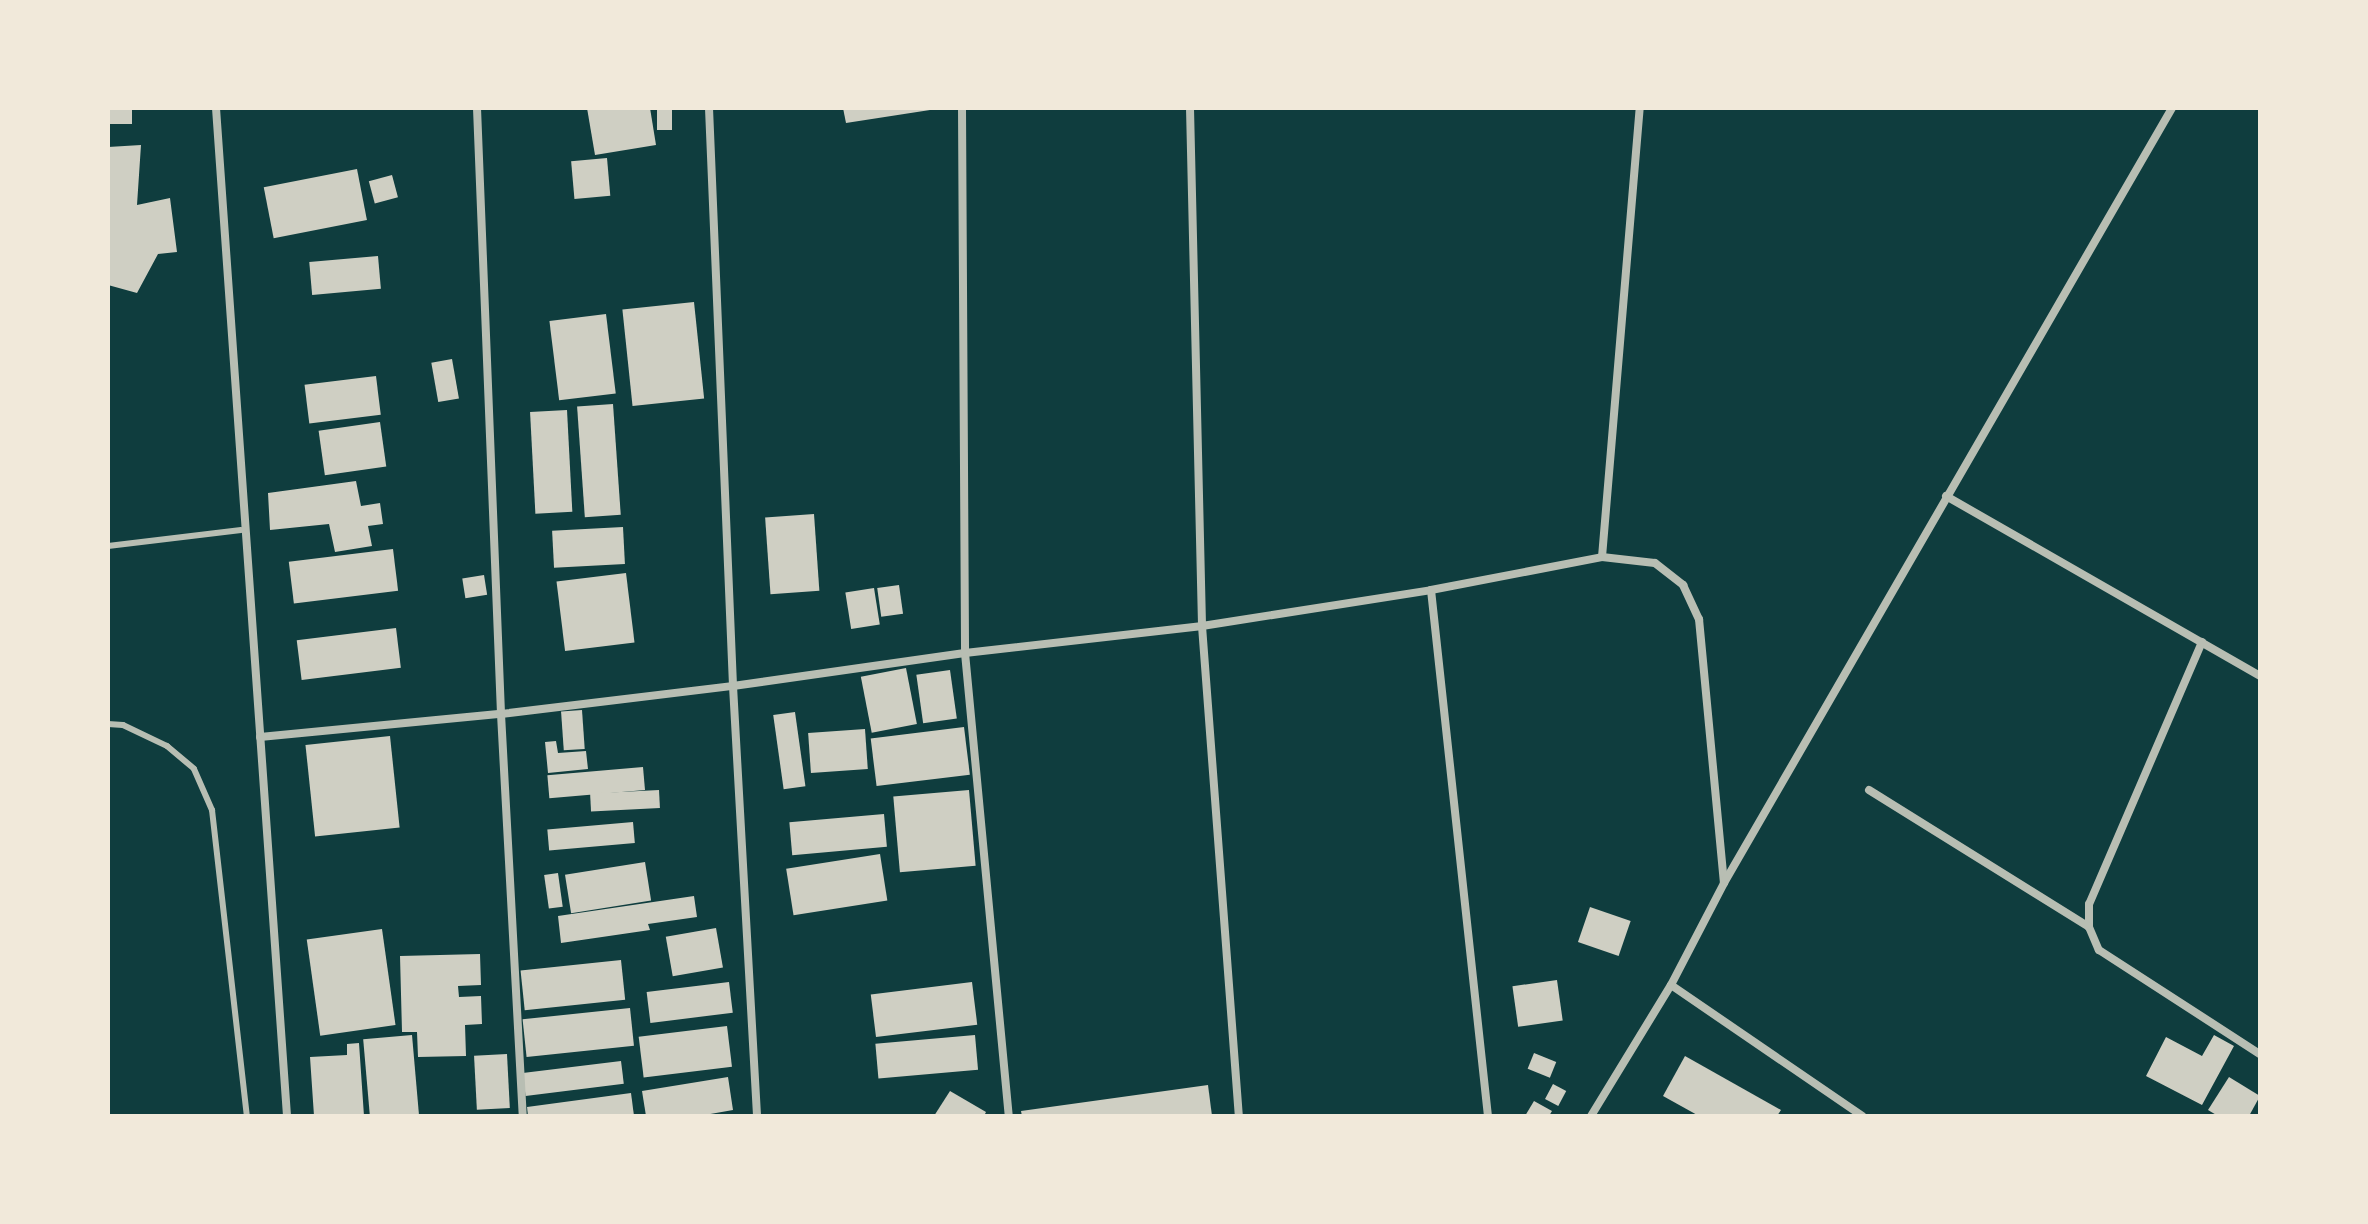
<!DOCTYPE html>
<style>
body{margin:0}
#map{position:relative;width:2368px;height:1224px;overflow:hidden;background:#0f3d3e;font-family:"Work Sans",sans-serif}
div>[style]{position:absolute}
.building>*{inset:0;background:#cfcfc3;transform-origin:0 0}
.service>*{height:6px;margin:-3px;padding:0 3px;transform-origin:3px;border-radius:3px;background:#b8beb3}
.minor>*{height:8px;margin:-4px;padding:0 4px;transform-origin:4px;border-radius:4px;background:#b8beb3}
span{translate:-50% -50%;white-space:nowrap;text-align:center;line-height:1.15;-webkit-text-stroke:6px #f1e9da;paint-order:stroke}
.frame{position:absolute;inset:0;border:110px solid #f1e9da;pointer-events:none}
</style>
<div id="map">
<div class="building">
<i style="left:108px;top:108px;width:24px;height:16px"></i>
<i style="clip-path:polygon(587px 108px,650px 108px,656px 145px,595px 155px)"></i>
<i style="left:657px;top:108px;width:15px;height:22px"></i>
<i style="clip-path:polygon(843px 108px,930px 108px,930px 110px,846px 123px)"></i>
<i style="clip-path:polygon(141px 145px,137px 205px,170px 198px,177px 252px,158px 254px,137px 293px,108px 285px,108px 147px)"></i>
<i style="left:607px;top:158px;width:38px;height:36px;rotate:85deg"></i>
<i style="left:357px;top:169px;width:52px;height:95px;rotate:79deg"></i>
<i style="left:392px;top:175px;width:23px;height:24px;rotate:75deg"></i>
<i style="left:378px;top:256px;width:33px;height:69px;rotate:85deg"></i>
<i style="left:694px;top:302px;width:97px;height:72px;rotate:84deg"></i>
<i style="left:606px;top:314px;width:80px;height:57px;rotate:83deg"></i>
<i style="left:452px;top:359px;width:40px;height:21px;rotate:80deg"></i>
<i style="left:376px;top:376px;width:39px;height:72px;rotate:83deg"></i>
<i style="left:613px;top:404px;width:111px;height:36px;rotate:86deg"></i>
<i style="left:567px;top:410px;width:102px;height:37px;rotate:87deg"></i>
<i style="left:380px;top:422px;width:45px;height:62px;rotate:82deg"></i>
<i style="clip-path:polygon(356px 481px,361px 506px,380px 503px,383px 524px,368px 526px,372px 546px,335px 552px,329px 524px,270px 530px,268px 493px)"></i>
<i style="left:814px;top:514px;width:77px;height:49px;rotate:86deg"></i>
<i style="left:623px;top:527px;width:37px;height:71px;rotate:87deg"></i>
<i style="left:393px;top:549px;width:42px;height:105px;rotate:83deg"></i>
<i style="left:626px;top:573px;width:70px;height:70px;rotate:83deg"></i>
<i style="left:484px;top:575px;width:20px;height:22px;rotate:81deg"></i>
<i style="left:899px;top:585px;width:29px;height:22px;rotate:82deg"></i>
<i style="left:874px;top:588px;width:37px;height:29px;rotate:81deg"></i>
<i style="left:396px;top:628px;width:40px;height:100px;rotate:83deg"></i>
<i style="left:906px;top:668px;width:57px;height:46px;rotate:79deg"></i>
<i style="left:950px;top:670px;width:49px;height:34px;rotate:82deg"></i>
<i style="left:582px;top:710px;width:39px;height:21px;rotate:86deg"></i>
<i style="left:795px;top:712px;width:75px;height:22px;rotate:82deg"></i>
<i style="left:964px;top:727px;width:48px;height:94px;rotate:83deg"></i>
<i style="left:865px;top:729px;width:40px;height:57px;rotate:86deg"></i>
<i style="left:390px;top:736px;width:92px;height:85px;rotate:84deg"></i>
<i style="clip-path:polygon(556px 741px,558px 753px,586px 751px,588px 769px,548px 773px,545px 742px)"></i>
<i style="left:643px;top:767px;width:23px;height:96px;rotate:85deg"></i>
<i style="left:659px;top:790px;width:18px;height:69px;rotate:87deg"></i>
<i style="left:969px;top:790px;width:76px;height:76px;rotate:85deg"></i>
<i style="left:884px;top:814px;width:33px;height:95px;rotate:85deg"></i>
<i style="left:633px;top:822px;width:21px;height:86px;rotate:85deg"></i>
<i style="left:880px;top:854px;width:47px;height:95px;rotate:81deg"></i>
<i style="left:645px;top:862px;width:39px;height:81px;rotate:81deg"></i>
<i style="left:558px;top:873px;width:34px;height:14px;rotate:82deg"></i>
<i style="clip-path:polygon(694px 896px,697px 917px,648px 924px,650px 930px,561px 943px,558px 916px)"></i>
<i style="left:1590px;top:907px;width:43px;height:37px;rotate:19deg"></i>
<i style="left:716px;top:928px;width:40px;height:51px;rotate:80deg"></i>
<i style="left:382px;top:929px;width:97px;height:76px;rotate:82deg"></i>
<i style="clip-path:polygon(480px 954px,481px 985px,458px 986px,459px 997px,481px 996px,482px 1024px,465px 1025px,466px 1056px,418px 1057px,417px 1032px,402px 1032px,400px 956px)"></i>
<i style="left:621px;top:960px;width:40px;height:101px;rotate:84deg"></i>
<i style="left:1557px;top:980px;width:41px;height:45px;rotate:82deg"></i>
<i style="left:729px;top:982px;width:31px;height:83px;rotate:83deg"></i>
<i style="left:972px;top:982px;width:43px;height:102px;rotate:83deg"></i>
<i style="left:630px;top:1008px;width:38px;height:108px;rotate:84deg"></i>
<i style="left:727px;top:1026px;width:41px;height:89px;rotate:83deg"></i>
<i style="left:412px;top:1035px;width:81px;height:49px;rotate:85deg"></i>
<i style="left:975px;top:1035px;width:35px;height:100px;rotate:85deg"></i>
<i style="clip-path:polygon(2214px 1035px,2234px 1046px,2202px 1105px,2146px 1076px,2166px 1037px,2202px 1056px)"></i>
<i style="clip-path:polygon(359px 1043px,364px 1116px,314px 1116px,310px 1057px,347px 1055px,347px 1044px)"></i>
<i style="left:1534px;top:1053px;width:24px;height:17px;rotate:22deg"></i>
<i style="left:507px;top:1054px;width:54px;height:33px;rotate:87deg"></i>
<i style="clip-path:polygon(1685px 1056px,1781px 1110px,1777px 1116px,1699px 1116px,1663px 1096px)"></i>
<i style="left:621px;top:1061px;width:23px;height:99px;rotate:83deg"></i>
<i style="clip-path:polygon(728px 1077px,733px 1110px,699px 1116px,646px 1116px,642px 1091px)"></i>
<i style="clip-path:polygon(2229px 1077px,2260px 1096px,2249px 1116px,2218px 1116px,2208px 1110px)"></i>
<i style="left:1553px;top:1084px;width:15px;height:17px;rotate:28deg"></i>
<i style="clip-path:polygon(1208px 1085px,1212px 1116px,1022px 1116px,1021px 1111px)"></i>
<i style="clip-path:polygon(950px 1091px,986px 1112px,984px 1116px,934px 1116px)"></i>
<i style="clip-path:polygon(631px 1093px,634px 1116px,528px 1116px,527px 1107px)"></i>
<i style="clip-path:polygon(1534px 1101px,1552px 1111px,1549px 1116px,1525px 1116px)"></i>
</div>
<div class="service">
<i style="left:108px;top:546px;width:134px;rotate:-6.9deg"></i>
<i style="left:108px;top:724px;width:15px;rotate:4deg"></i>
<i style="left:123px;top:725px;width:49px;rotate:25.5deg"></i>
<i style="left:167px;top:746px;width:35px;rotate:40deg"></i>
<i style="left:194px;top:769px;width:45px;rotate:66.3deg"></i>
<i style="left:212px;top:810px;width:308px;rotate:83.5deg"></i>
</div>
<div class="minor">
<i style="left:216px;top:108px;width:1010px;rotate:85.97deg"></i>
<i style="left:477px;top:108px;width:606px;rotate:87.73deg"></i>
<i style="left:501px;top:714px;width:403px;rotate:86.9deg"></i>
<i style="left:709px;top:108px;width:578px;rotate:87.62deg"></i>
<i style="left:733px;top:686px;width:431px;rotate:86.8deg"></i>
<i style="left:962px;top:108px;width:545px;rotate:89.68deg"></i>
<i style="left:965px;top:653px;width:465px;rotate:84.6deg"></i>
<i style="left:1190px;top:108px;width:518px;rotate:88.67deg"></i>
<i style="left:1202px;top:626px;width:491px;rotate:85.7deg"></i>
<i style="left:1946px;top:496px;width:362px;rotate:29.8deg"></i>
<i style="left:1602px;top:557px;width:451px;rotate:-85.2deg"></i>
<i style="left:1431px;top:590px;width:529px;rotate:83.82deg"></i>
<i style="left:2202px;top:642px;width:285px;rotate:113.3deg"></i>
<i style="left:2089px;top:904px;width:23px;rotate:90deg"></i>
<i style="left:2089px;top:927px;width:25px;rotate:67deg"></i>
<i style="left:2099px;top:950px;width:192px;rotate:32.9deg"></i>
<i style="left:260px;top:737px;width:242px;rotate:-5.5deg"></i>
<i style="left:501px;top:714px;width:234px;rotate:-6.9deg"></i>
<i style="left:733px;top:686px;width:234px;rotate:-8.1deg"></i>
<i style="left:965px;top:653px;width:239px;rotate:-6.5deg"></i>
<i style="left:1202px;top:626px;width:232px;rotate:-8.9deg"></i>
<i style="left:1431px;top:590px;width:174px;rotate:-10.9deg"></i>
<i style="left:1602px;top:557px;width:53px;rotate:6.5deg"></i>
<i style="left:1655px;top:563px;width:36px;rotate:38deg"></i>
<i style="left:1683px;top:585px;width:38px;rotate:65deg"></i>
<i style="left:1699px;top:619px;width:265px;rotate:84.6deg"></i>
<i style="left:1869px;top:790px;width:259px;rotate:31.9deg"></i>
<i style="left:1671px;top:985px;width:232px;rotate:34.4deg"></i>
<i style="left:1591px;top:1116px;width:153px;rotate:-58.6deg"></i>
<i style="left:1671px;top:985px;width:115px;rotate:-62.5deg"></i>
<i style="left:1724px;top:883px;width:895px;rotate:-59.97deg"></i>
</div>
<div class="frame"></div>
</div>
